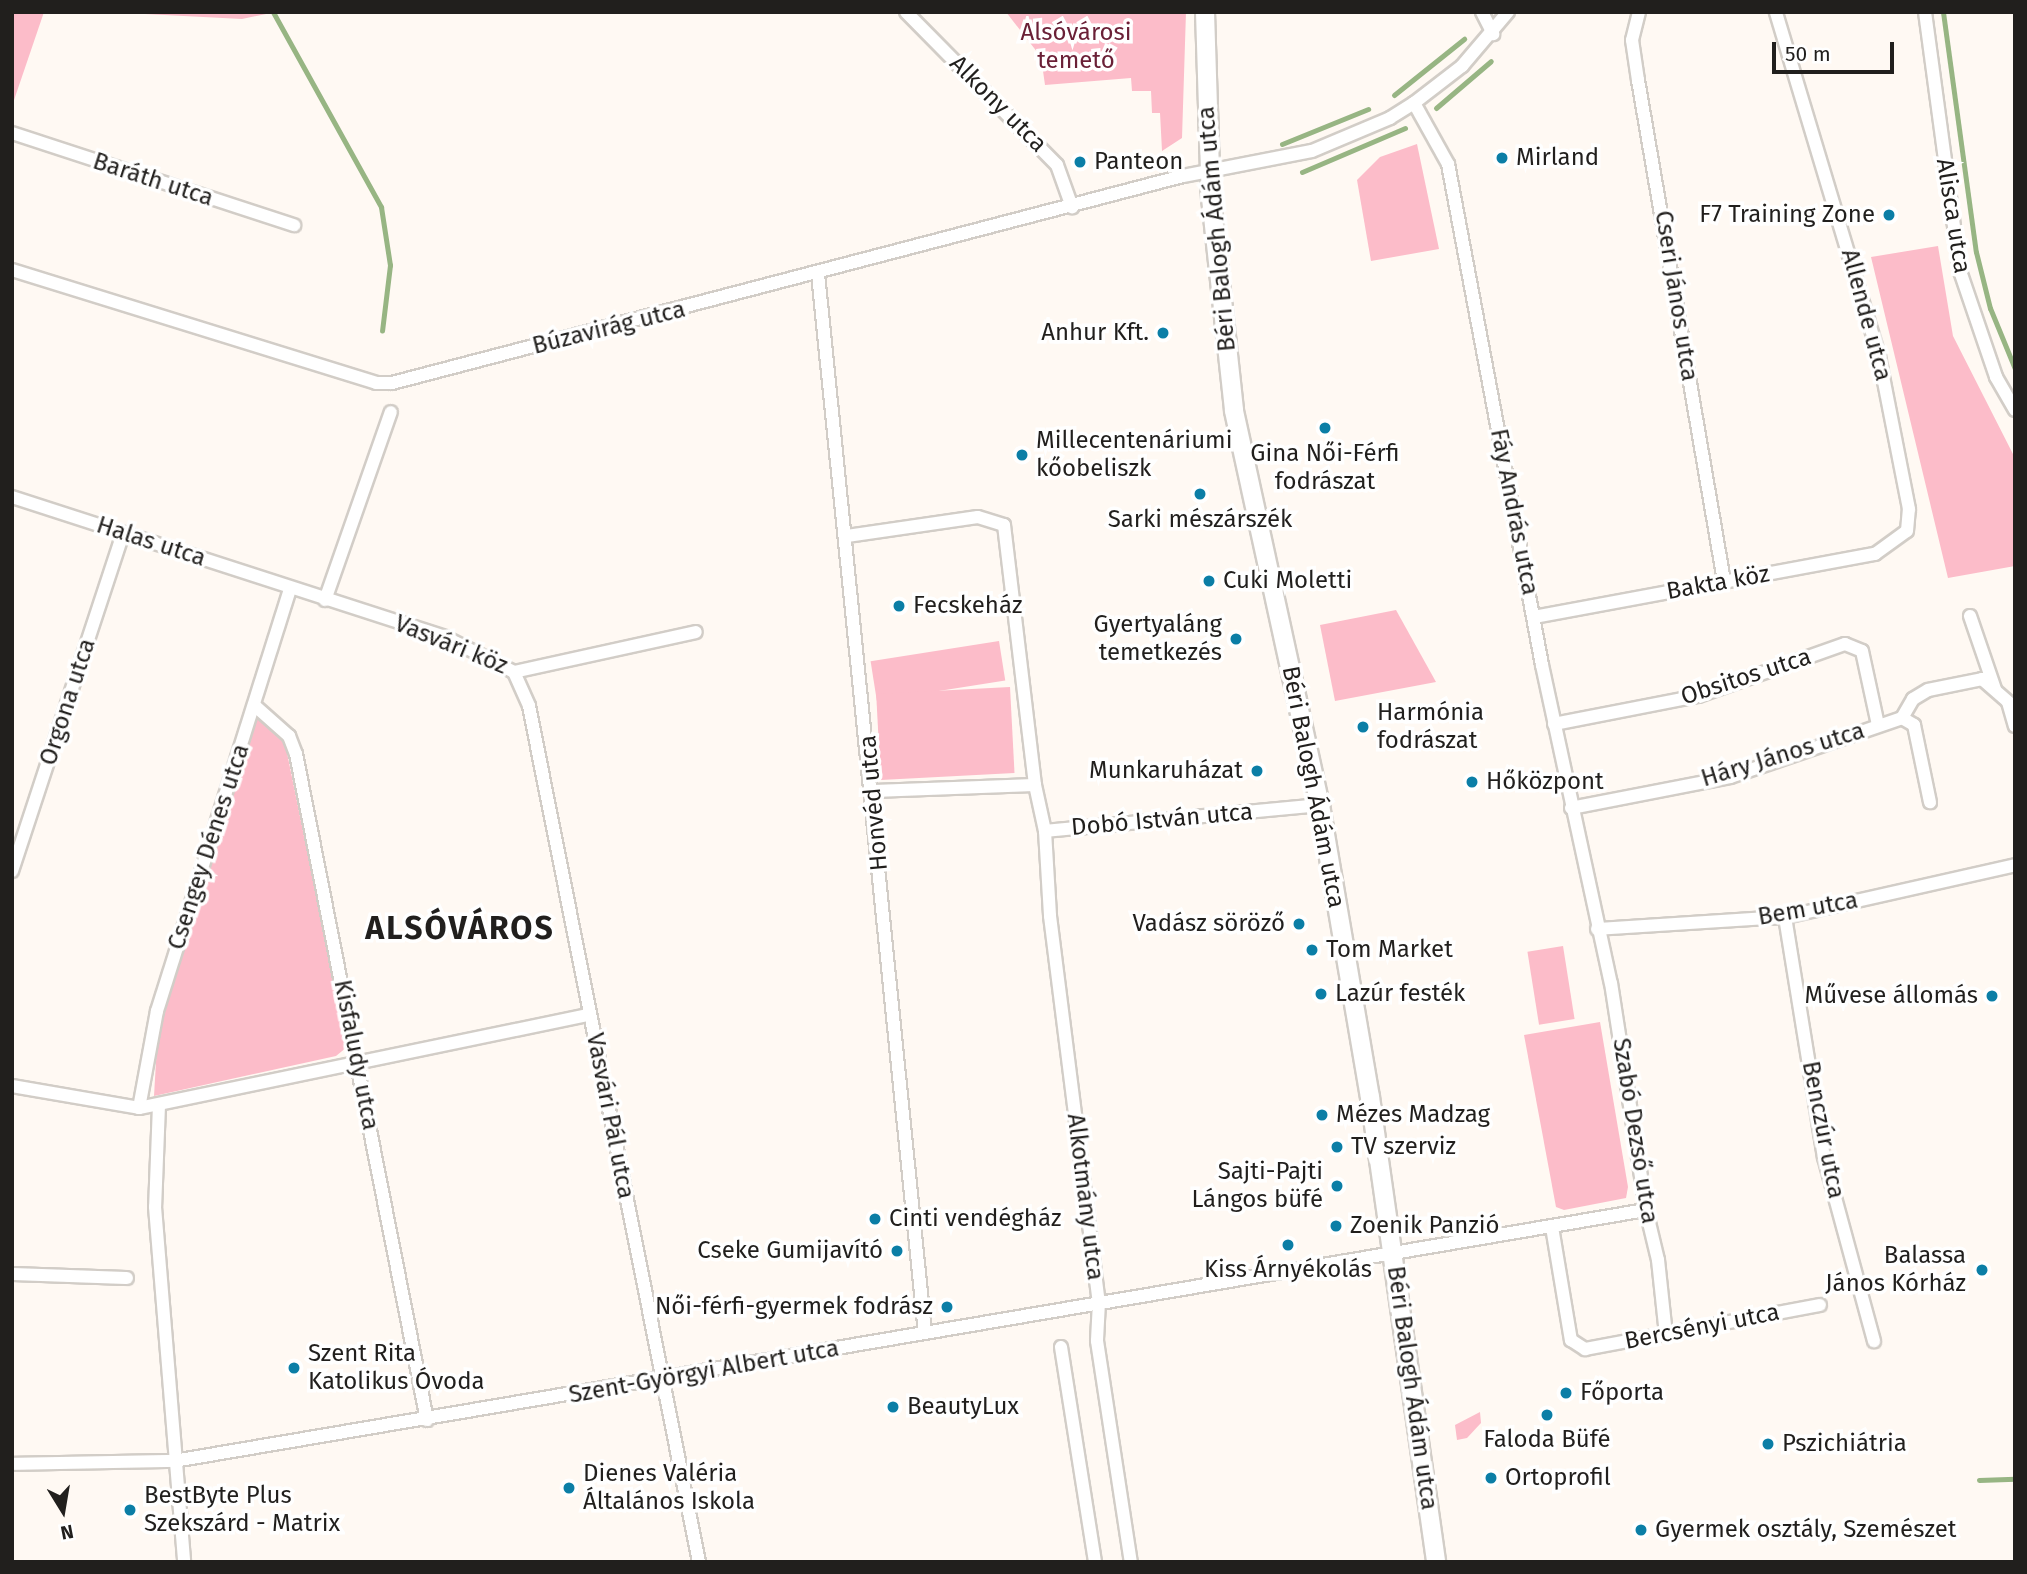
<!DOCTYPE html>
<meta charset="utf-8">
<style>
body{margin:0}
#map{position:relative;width:2027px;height:1574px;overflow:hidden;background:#fff9f3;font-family:"Fira Sans",sans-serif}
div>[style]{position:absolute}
.green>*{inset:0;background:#fcbcc9;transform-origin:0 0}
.stream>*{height:5px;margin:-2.5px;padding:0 2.5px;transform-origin:2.5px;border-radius:2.5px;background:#97b583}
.roads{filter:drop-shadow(2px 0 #d2cdc7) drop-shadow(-2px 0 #d2cdc7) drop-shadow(0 2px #d2cdc7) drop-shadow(0 -2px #d2cdc7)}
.street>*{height:12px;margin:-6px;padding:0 6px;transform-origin:6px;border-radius:6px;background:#fff}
.secondary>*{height:18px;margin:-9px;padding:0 9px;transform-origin:9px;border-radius:9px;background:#fff}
.dots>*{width:19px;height:19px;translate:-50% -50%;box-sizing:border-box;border:4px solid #fff;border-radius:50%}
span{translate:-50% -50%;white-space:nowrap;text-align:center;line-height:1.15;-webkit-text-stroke:7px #fff;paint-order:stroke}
.park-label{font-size:24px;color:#6a2037}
.street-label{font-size:24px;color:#211f1d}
.poi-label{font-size:24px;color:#211f1d}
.left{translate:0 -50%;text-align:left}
.right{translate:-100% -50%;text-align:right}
.district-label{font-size:32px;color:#211f1d;font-weight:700;letter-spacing:2px}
.frame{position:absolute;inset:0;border:14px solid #211f1d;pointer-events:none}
.north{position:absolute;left:28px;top:1476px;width:70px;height:70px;-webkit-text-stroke:5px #fff;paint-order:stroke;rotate:169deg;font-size:19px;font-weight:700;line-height:28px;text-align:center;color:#211f1d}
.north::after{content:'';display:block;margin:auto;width:24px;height:32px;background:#211f1d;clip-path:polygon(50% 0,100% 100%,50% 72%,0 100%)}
.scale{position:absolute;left:1772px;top:42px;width:122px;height:32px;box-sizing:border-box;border:4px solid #211f1d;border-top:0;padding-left:9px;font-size:21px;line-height:24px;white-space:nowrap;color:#211f1d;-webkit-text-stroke:5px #fff;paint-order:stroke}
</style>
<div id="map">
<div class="green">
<i style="clip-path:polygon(12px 12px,44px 12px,12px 106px)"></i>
<i style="clip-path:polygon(106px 12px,276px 12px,242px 19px)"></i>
<i style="clip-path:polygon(1006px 12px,1186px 12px,1182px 138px,1162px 151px,1160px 113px,1152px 113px,1151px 91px,1132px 91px,1131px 78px,1045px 85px,1041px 57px)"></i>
<i style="clip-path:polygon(1417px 144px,1439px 249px,1371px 261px,1357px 180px,1380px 157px)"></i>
<i style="clip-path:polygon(1938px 246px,1953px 336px,2015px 458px,2015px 566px,1948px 578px,1871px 257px)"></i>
<i style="clip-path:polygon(1396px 610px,1436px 682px,1335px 701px,1320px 625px)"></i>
<i style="left:999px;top:641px;width:40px;height:130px;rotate:81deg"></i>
<i style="left:1010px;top:687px;width:86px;height:134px;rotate:87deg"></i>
<i style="clip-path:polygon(256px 713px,285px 743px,347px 1047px,336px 1056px,154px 1096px,157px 1045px,167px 996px)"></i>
<i style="left:1563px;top:946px;width:74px;height:36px;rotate:81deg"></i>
<i style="clip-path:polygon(1600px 1022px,1628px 1187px,1626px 1198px,1564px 1210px,1556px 1207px,1524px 1035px)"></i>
<i style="clip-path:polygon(1480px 1412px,1481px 1423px,1467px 1438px,1457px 1440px,1455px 1425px)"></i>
</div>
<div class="stream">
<i style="left:273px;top:12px;width:223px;rotate:61deg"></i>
<i style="left:381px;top:207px;width:59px;rotate:81.2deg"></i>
<i style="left:390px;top:265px;width:66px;rotate:96.9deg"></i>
<i style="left:1943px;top:12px;width:242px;rotate:82.2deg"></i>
<i style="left:1976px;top:252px;width:58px;rotate:76deg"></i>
<i style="left:1990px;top:308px;width:66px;rotate:67.7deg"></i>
<i style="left:1394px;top:95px;width:90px;rotate:-38.7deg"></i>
<i style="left:1436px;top:108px;width:72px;rotate:-40.5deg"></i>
<i style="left:1282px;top:144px;width:93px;rotate:-22.1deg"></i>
<i style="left:1302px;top:172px;width:112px;rotate:-23.1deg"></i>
<i style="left:1979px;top:1480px;width:36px;rotate:-2deg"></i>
</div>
<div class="roads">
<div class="street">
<i style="left:906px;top:12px;width:215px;rotate:45.4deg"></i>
<i style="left:1057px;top:165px;width:45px;rotate:70.3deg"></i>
<i style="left:1482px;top:12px;width:25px;rotate:63deg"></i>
<i style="left:1639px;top:12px;width:29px;rotate:104deg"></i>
<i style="left:1632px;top:40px;width:40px;rotate:81.5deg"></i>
<i style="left:1638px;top:80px;width:508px;rotate:80.26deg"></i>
<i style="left:1925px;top:12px;width:261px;rotate:82.3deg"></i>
<i style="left:1960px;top:271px;width:112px;rotate:71.2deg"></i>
<i style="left:1996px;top:377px;width:38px;rotate:60deg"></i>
<i style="left:1414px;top:103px;width:70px;rotate:60.9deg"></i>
<i style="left:1448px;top:164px;width:510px;rotate:79.37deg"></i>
<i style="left:1542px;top:665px;width:325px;rotate:77.8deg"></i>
<i style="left:1611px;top:983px;width:230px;rotate:81.2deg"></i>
<i style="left:1646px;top:1210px;width:51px;rotate:76.5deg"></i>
<i style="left:1658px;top:1260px;width:75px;rotate:83.9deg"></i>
<i style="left:12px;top:133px;width:297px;rotate:18.1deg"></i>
<i style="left:12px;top:270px;width:381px;rotate:17.2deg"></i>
<i style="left:376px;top:383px;width:16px"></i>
<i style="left:392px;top:383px;width:818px;rotate:-14.67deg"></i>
<i style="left:1183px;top:176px;width:131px;rotate:-11deg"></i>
<i style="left:1312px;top:151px;width:85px;rotate:-22.9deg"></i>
<i style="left:1390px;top:118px;width:28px;rotate:-32deg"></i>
<i style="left:1414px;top:103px;width:61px;rotate:-37.6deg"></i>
<i style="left:1462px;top:66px;width:71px;rotate:-49.6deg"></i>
<i style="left:818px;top:274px;width:1064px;rotate:84.23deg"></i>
<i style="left:12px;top:497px;width:455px;rotate:17.9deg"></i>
<i style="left:445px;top:637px;width:77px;rotate:26.9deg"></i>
<i style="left:514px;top:672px;width:186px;rotate:-12.4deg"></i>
<i style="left:847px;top:536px;width:132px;rotate:-8.3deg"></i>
<i style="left:978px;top:517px;width:27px;rotate:17deg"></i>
<i style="left:1004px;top:525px;width:262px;rotate:83.2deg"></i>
<i style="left:1035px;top:785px;width:47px;rotate:77.7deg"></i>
<i style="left:1045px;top:831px;width:276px;rotate:-5.4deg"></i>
<i style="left:325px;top:600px;width:199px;rotate:-70.7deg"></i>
<i style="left:1970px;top:616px;width:77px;rotate:71.1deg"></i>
<i style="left:1534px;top:617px;width:347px;rotate:-10.5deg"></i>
<i style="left:1875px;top:554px;width:39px;rotate:-36deg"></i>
<i style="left:1907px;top:531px;width:22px;rotate:-85deg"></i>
<i style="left:1909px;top:509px;width:156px;rotate:-101.1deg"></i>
<i style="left:1879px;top:356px;width:359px;rotate:-106.7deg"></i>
<i style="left:514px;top:672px;width:37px;rotate:66deg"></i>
<i style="left:529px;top:706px;width:873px;rotate:78.77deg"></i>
<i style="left:254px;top:705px;width:47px;rotate:41.5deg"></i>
<i style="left:289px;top:736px;width:19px;rotate:69deg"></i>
<i style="left:296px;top:754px;width:679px;rotate:78.87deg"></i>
<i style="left:1902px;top:718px;width:22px;rotate:-60deg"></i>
<i style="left:1913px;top:699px;width:17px;rotate:-31deg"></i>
<i style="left:1928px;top:690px;width:55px;rotate:-11.5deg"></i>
<i style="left:1982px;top:679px;width:35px;rotate:41deg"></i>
<i style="left:2008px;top:702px;width:25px;rotate:74deg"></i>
<i style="left:1554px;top:724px;width:147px;rotate:-11deg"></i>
<i style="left:1698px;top:696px;width:156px;rotate:-19.5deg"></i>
<i style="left:1845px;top:644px;width:18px;rotate:22deg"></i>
<i style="left:1862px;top:651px;width:76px;rotate:77.8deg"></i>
<i style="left:873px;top:791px;width:162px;rotate:-2.1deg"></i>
<i style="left:1571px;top:808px;width:162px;rotate:-11deg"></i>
<i style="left:1730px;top:777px;width:182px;rotate:-18.9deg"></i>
<i style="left:1902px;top:718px;width:14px;rotate:30deg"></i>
<i style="left:1914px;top:725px;width:79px;rotate:78.3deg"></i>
<i style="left:1045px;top:831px;width:85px;rotate:86.6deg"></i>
<i style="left:1050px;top:916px;width:389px;rotate:82.8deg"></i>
<i style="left:1099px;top:1302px;width:39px;rotate:93deg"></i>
<i style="left:1097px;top:1341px;width:224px;rotate:81.3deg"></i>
<i style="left:12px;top:871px;width:356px;rotate:-71.8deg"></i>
<i style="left:1785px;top:917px;width:243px;rotate:80.8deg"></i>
<i style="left:1824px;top:1157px;width:191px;rotate:74.8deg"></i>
<i style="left:1597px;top:929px;width:188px;rotate:-3.7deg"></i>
<i style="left:1785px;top:917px;width:236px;rotate:-12.7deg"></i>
<i style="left:12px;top:1086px;width:129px;rotate:9.8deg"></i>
<i style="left:139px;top:1108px;width:460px;rotate:-11.7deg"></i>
<i style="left:159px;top:1105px;width:102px;rotate:92.2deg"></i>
<i style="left:155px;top:1207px;width:356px;rotate:85.3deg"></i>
<i style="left:139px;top:1108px;width:99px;rotate:-79.5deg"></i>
<i style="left:157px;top:1011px;width:442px;rotate:-72.5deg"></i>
<i style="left:1552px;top:1227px;width:115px;rotate:80.5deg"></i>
<i style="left:1571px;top:1340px;width:17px;rotate:33deg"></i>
<i style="left:1585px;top:1349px;width:239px;rotate:-10.6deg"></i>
<i style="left:12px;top:1274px;width:115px;rotate:2deg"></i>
<i style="left:1061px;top:1347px;width:218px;rotate:81deg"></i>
<i style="left:12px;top:1464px;width:162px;rotate:-1.1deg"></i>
<i style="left:174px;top:1461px;width:1493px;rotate:-9.68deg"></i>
</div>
<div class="secondary">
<i style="left:1205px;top:12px;width:186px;rotate:88.2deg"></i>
<i style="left:1211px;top:198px;width:214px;rotate:83.8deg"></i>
<i style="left:1234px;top:411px;width:403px;rotate:77.7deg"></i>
<i style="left:1320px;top:805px;width:296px;rotate:80.3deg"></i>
<i style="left:1370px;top:1097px;width:470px;rotate:81.9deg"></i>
</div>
</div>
<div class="dots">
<i style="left:1502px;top:158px;background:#0b7ea6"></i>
<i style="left:1080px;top:162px;background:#0b7ea6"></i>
<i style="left:1889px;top:215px;background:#0b7ea6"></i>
<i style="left:1163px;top:333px;background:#0b7ea6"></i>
<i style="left:1325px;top:428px;background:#0b7ea6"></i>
<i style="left:1022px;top:455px;background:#0b7ea6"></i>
<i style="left:1200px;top:494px;background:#0b7ea6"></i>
<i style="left:1209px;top:581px;background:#0b7ea6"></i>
<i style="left:899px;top:606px;background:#0b7ea6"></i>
<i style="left:1236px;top:639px;background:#0b7ea6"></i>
<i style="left:1363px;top:727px;background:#0b7ea6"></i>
<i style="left:1257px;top:771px;background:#0b7ea6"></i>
<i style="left:1472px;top:782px;background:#0b7ea6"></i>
<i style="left:1299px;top:924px;background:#0b7ea6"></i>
<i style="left:1312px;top:950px;background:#0b7ea6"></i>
<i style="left:1321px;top:994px;background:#0b7ea6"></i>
<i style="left:1992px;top:996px;background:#0b7ea6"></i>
<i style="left:1322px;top:1115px;background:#0b7ea6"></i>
<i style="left:1337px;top:1147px;background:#0b7ea6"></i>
<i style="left:1337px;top:1186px;background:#0b7ea6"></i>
<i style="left:875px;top:1219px;background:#0b7ea6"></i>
<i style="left:1336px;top:1226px;background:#0b7ea6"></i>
<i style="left:1288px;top:1245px;background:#0b7ea6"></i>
<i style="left:897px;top:1251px;background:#0b7ea6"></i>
<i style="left:1982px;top:1270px;background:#0b7ea6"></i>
<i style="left:947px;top:1307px;background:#0b7ea6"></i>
<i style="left:294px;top:1368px;background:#0b7ea6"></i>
<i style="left:1566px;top:1393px;background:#0b7ea6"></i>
<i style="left:893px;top:1407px;background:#0b7ea6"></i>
<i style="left:1547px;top:1415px;background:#0b7ea6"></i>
<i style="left:1768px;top:1444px;background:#0b7ea6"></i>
<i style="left:1491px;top:1478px;background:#0b7ea6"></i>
<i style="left:569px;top:1488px;background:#0b7ea6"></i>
<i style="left:130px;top:1510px;background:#0b7ea6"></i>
<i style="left:1641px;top:1530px;background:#0b7ea6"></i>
</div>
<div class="park-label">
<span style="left:1076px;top:47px">Alsóvárosi<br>temető</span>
</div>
<div class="street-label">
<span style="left:998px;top:104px;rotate:45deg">Alkony utca</span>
<span style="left:153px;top:180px;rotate:18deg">Baráth utca</span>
<span style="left:1953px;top:216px;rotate:81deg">Alisca utca</span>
<span style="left:1217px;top:229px;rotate:-95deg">Béri Balogh Ádám utca</span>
<span style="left:1676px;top:296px;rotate:81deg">Cseri János utca</span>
<span style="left:1866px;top:315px;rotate:75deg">Allende utca</span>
<span style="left:609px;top:328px;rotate:-14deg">Búzavirág utca</span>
<span style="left:1514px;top:512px;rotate:79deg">Fáy András utca</span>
<span style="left:151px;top:542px;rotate:18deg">Halas utca</span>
<span style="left:1718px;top:583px;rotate:-10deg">Bakta köz</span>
<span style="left:451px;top:645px;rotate:22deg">Vasvári köz</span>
<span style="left:1746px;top:677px;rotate:-18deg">Obsitos utca</span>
<span style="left:68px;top:702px;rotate:-72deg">Orgona utca</span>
<span style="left:1783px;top:755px;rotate:-17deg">Háry János utca</span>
<span style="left:1313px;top:787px;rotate:79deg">Béri Balogh Ádám utca</span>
<span style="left:874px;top:803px;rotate:-95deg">Honvéd utca</span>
<span style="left:1162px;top:820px;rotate:-5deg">Dobó István utca</span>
<span style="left:209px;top:847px;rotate:-72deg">Csengey Dénes utca</span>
<span style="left:1808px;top:909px;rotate:-10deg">Bem utca</span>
<span style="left:356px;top:1055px;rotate:79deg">Kisfaludy utca</span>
<span style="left:610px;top:1116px;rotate:79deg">Vasvári Pál utca</span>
<span style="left:1823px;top:1130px;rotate:79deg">Benczúr utca</span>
<span style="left:1635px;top:1131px;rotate:81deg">Szabó Dezső utca</span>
<span style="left:1085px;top:1197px;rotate:83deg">Alkotmány utca</span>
<span style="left:1702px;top:1327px;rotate:-11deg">Bercsényi utca</span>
<span style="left:704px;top:1372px;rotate:-10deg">Szent-Györgyi Albert utca</span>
<span style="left:1412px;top:1388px;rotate:82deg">Béri Balogh Ádám utca</span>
</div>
<div class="poi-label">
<span class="left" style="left:1516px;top:158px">Mirland</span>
<span class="left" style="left:1094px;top:162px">Panteon</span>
<span class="right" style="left:1875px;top:215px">F7 Training Zone</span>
<span class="right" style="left:1149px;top:333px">Anhur Kft.</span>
<span class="left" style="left:1036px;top:455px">Millecentenáriumi<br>kőobeliszk</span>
<span style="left:1325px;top:468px">Gina Női-Férfi<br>fodrászat</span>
<span style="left:1200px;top:520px">Sarki mészárszék</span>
<span class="left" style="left:1223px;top:581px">Cuki Moletti</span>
<span class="left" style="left:913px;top:606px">Fecskeház</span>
<span class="right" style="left:1222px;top:639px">Gyertyaláng<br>temetkezés</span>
<span class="left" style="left:1377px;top:727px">Harmónia<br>fodrászat</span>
<span class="right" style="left:1243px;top:771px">Munkaruházat</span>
<span class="left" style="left:1486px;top:782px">Hőközpont</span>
<span class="right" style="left:1285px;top:924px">Vadász söröző</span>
<span class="left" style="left:1326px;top:950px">Tom Market</span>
<span class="left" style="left:1335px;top:994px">Lazúr festék</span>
<span class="right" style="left:1978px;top:996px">Művese állomás</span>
<span class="left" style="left:1336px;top:1115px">Mézes Madzag</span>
<span class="left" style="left:1351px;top:1147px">TV szerviz</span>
<span class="right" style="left:1323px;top:1186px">Sajti-Pajti<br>Lángos büfé</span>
<span class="left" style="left:889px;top:1219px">Cinti vendégház</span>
<span class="left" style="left:1350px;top:1226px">Zoenik Panzió</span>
<span class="right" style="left:883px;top:1251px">Cseke Gumijavító</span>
<span class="right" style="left:1966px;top:1270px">Balassa<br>János Kórház</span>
<span style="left:1288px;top:1270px">Kiss Árnyékolás</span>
<span class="right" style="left:933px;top:1307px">Női-férfi-gyermek fodrász</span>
<span class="left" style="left:308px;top:1368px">Szent Rita<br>Katolikus Óvoda</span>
<span class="left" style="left:1580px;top:1393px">Főporta</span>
<span class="left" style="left:907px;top:1407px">BeautyLux</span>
<span style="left:1547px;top:1440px">Faloda Büfé</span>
<span class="left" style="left:1782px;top:1444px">Pszichiátria</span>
<span class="left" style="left:583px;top:1488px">Dienes Valéria<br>Általános Iskola</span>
<span class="left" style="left:1505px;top:1478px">Ortoprofil</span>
<span class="left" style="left:144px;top:1510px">BestByte Plus<br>Szekszárd - Matrix</span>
<span class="left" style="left:1655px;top:1530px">Gyermek osztály, Szemészet</span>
</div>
<div class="district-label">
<span style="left:460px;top:928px">ALSÓVÁROS</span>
</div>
<div class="frame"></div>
<div class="north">N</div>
<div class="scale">50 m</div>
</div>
